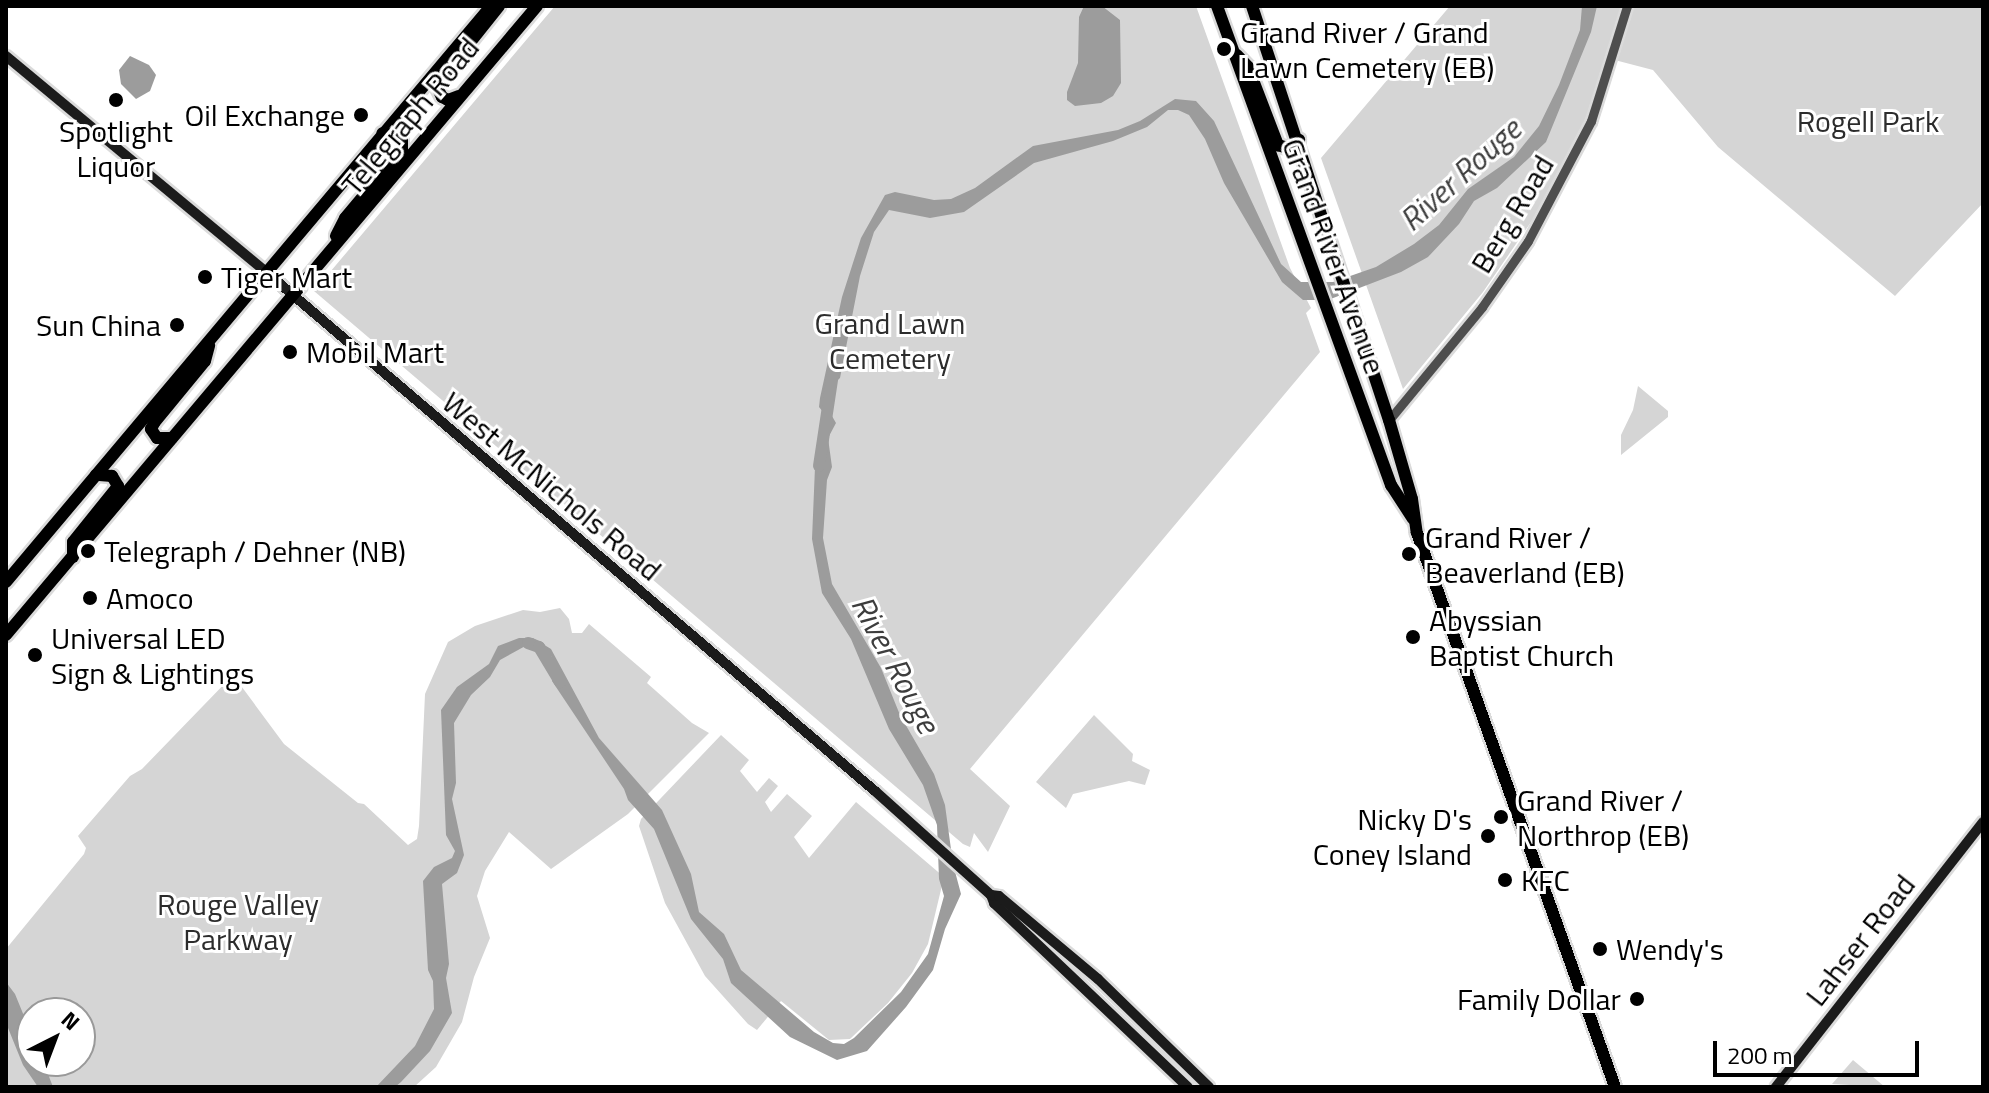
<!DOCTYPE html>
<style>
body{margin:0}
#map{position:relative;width:1989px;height:1093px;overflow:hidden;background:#fff;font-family:"Titillium Web",sans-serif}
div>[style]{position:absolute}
.green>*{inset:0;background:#d5d5d5}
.water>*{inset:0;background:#9c9c9c}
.river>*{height:12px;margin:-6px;padding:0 6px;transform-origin:6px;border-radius:6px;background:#9c9c9c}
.roads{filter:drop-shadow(2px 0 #dbdbdb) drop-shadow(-2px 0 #dbdbdb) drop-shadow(0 2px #dbdbdb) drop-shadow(0 -2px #dbdbdb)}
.tertiary>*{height:9px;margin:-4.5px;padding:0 4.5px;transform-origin:4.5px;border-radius:4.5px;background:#4e4e4e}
.secondary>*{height:10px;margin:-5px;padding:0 5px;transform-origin:5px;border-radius:5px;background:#1b1b1b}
.primary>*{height:12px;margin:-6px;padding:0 6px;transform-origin:6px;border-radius:6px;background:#000}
.dots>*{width:22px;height:22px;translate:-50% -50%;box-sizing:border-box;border:4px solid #fff;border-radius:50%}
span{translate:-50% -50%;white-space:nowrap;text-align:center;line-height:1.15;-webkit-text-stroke:6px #fff;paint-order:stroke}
.poi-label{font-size:30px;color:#000}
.left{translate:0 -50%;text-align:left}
.right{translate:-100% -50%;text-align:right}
.street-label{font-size:30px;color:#000}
.park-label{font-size:30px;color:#2c2c2c}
.water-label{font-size:32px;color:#3d3d3d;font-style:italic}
.frame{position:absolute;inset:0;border:8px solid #000;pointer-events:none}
.north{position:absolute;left:16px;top:997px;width:80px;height:80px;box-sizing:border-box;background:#fff;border:2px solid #999;border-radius:50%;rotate:42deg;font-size:22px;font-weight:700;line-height:32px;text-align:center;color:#000}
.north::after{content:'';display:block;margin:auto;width:28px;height:36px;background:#000;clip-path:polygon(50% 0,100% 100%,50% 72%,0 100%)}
.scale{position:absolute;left:1713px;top:1041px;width:206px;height:36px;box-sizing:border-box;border:4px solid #000;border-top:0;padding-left:10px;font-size:24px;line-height:28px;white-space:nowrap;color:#000;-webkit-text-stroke:6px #fff;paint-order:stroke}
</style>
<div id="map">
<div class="green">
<i style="clip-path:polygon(555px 6px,1196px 6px,1290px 268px,1311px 308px,1306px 313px,1320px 352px,970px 769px,1010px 806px,988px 852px,974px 833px,970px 847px,963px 844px,314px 291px)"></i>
<i style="clip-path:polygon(1450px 6px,1983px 6px,1983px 203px,1895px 296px,1718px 147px,1653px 70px,1607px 58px,1588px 121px,1551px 193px,1483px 292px,1403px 389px,1321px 158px)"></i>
<i style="clip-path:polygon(1638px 386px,1668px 411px,1668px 417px,1621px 455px,1621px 435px,1633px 410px)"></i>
<i style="clip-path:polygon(evenodd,560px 608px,569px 619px,572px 633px,582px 633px,589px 624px,651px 677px,647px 683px,692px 723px,709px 733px,628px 814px,551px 869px,509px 832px,485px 871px,477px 896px,490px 938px,474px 977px,462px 1022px,436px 1067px,414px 1087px,6px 1087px,6px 949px,84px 854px,86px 848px,78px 836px,130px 776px,142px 769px,233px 675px,284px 744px,358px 803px,364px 804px,408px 845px,417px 839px,419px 826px,425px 694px,448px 642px,475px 626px,523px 610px,540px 612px,560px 608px,32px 1013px,80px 1013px,80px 1061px,32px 1061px,32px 1013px)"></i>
<i style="clip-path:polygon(1094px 715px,1133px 754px,1132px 761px,1150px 770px,1145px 785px,1129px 781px,1073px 794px,1066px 808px,1036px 782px)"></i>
<i style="clip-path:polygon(721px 735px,749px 760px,740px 771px,757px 792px,769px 778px,778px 786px,765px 802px,771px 812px,787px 794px,812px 816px,794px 837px,809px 858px,856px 802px,944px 877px,928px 944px,912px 973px,888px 1003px,850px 1039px,829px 1040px,781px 1001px,757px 1030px,748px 1024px,705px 976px,665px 903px,639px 826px,641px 819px)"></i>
<i style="clip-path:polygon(1853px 1060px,1885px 1087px,1832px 1084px)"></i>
</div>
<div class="water">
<i style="clip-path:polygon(1084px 6px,1102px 6px,1120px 20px,1121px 83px,1113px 96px,1101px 103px,1075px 106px,1067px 100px,1067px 92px,1078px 63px,1079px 17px)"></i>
<i style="clip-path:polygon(1582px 6px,1597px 6px,1591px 32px,1546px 142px,1497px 188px,1474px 201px,1459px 224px,1428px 257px,1401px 272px,1328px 300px,1303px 300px,1282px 282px,1224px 183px,1205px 139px,1189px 115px,1178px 110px,1168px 110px,1147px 127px,1113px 141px,1034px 163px,964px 212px,930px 218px,889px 210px,874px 232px,860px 276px,840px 378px,828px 389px,825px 404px,836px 423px,828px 438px,832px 467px,827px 480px,823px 538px,832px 584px,881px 668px,900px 715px,934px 774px,945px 805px,953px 864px,961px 894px,945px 929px,933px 970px,906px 1007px,867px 1051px,837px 1060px,790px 1037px,731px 983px,723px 959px,691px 919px,654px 829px,628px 800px,624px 789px,552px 681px,554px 663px,551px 656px,529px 644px,500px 660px,490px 677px,471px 695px,454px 723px,456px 783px,452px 799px,464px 855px,457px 873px,442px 884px,449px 964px,446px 978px,452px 1013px,430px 1051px,401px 1082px,395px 1087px,376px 1087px,415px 1046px,434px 1009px,433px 981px,428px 970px,423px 881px,434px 867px,452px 858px,455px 851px,446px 835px,441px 710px,457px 687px,489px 664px,498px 646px,519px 638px,533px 638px,551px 649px,599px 738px,662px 810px,691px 874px,699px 912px,724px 934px,741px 970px,814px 1032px,833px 1043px,844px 1044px,854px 1038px,901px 992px,928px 954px,944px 896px,939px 879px,937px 825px,923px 785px,889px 729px,851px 639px,822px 593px,812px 539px,815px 467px,822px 449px,820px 437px,829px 419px,819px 407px,820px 398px,842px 297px,861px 238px,885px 195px,895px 192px,934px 200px,951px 199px,975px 188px,1033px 146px,1118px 130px,1140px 121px,1175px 99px,1196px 101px,1214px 121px,1281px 264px,1301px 282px,1333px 282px,1376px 267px,1414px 244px,1439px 225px,1468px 189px,1514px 157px,1539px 126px,1559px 85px,1580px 30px)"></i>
<i style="clip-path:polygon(130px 56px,149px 65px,156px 75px,150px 91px,136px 99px,121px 84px,119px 70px)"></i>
<i style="clip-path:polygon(6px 982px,15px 994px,24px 1016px,32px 1061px,43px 1061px,53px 1087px,38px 1087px,23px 1065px,6px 1023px)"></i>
</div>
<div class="river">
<i style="left:819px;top:466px;width:94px;rotate:-81.4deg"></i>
<i style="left:528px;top:643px;width:12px;rotate:20deg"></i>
<i style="left:539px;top:647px;width:41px;rotate:59deg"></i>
</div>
<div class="roads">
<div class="tertiary">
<i style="left:1389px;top:420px;width:146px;rotate:-50.5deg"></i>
<i style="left:1482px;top:307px;width:80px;rotate:-55.1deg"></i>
<i style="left:1528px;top:241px;width:136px;rotate:-62.3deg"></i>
<i style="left:1591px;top:121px;width:121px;rotate:-72.6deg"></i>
</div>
<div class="secondary">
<i style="left:6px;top:56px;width:338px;rotate:39.7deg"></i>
<i style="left:266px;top:272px;width:800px;rotate:40.44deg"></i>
<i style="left:875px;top:791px;width:156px;rotate:41.9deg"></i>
<i style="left:991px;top:895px;width:9px;rotate:69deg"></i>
<i style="left:994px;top:903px;width:267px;rotate:43.5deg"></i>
<i style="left:991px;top:895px;width:8px;rotate:7deg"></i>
<i style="left:999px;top:896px;width:129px;rotate:40deg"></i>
<i style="left:1098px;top:979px;width:155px;rotate:44.2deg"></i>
<i style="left:1776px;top:1087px;width:336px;rotate:-52deg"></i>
</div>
<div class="primary">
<i style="left:1217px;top:6px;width:510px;rotate:70.04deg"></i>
<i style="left:1391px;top:485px;width:40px;rotate:57.1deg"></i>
<i style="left:1252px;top:6px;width:436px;rotate:71.7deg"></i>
<i style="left:1389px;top:420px;width:82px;rotate:73.8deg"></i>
<i style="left:1412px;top:499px;width:34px;rotate:82deg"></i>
<i style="left:1417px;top:533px;width:588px;rotate:70.33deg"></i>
<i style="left:1237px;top:55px;width:16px;rotate:47deg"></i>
<i style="left:1248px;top:67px;width:84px;rotate:69deg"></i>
<i style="left:1278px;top:145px;width:13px;rotate:18deg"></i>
<i style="left:1290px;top:149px;width:13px;rotate:-45deg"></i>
<i style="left:459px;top:96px;width:12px;rotate:160deg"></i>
<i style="left:448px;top:100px;width:7px;rotate:-153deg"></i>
<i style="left:442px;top:97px;width:9px;rotate:-117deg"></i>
<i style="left:438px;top:89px;width:9px;rotate:-77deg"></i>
<i style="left:440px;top:80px;width:95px;rotate:-51.4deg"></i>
<i style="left:336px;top:236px;width:20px;rotate:-63deg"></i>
<i style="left:345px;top:218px;width:89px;rotate:-50deg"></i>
<i style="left:402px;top:150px;width:13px;rotate:-90deg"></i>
<i style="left:402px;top:137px;width:20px;rotate:-169deg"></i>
<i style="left:172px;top:438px;width:15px;rotate:180deg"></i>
<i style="left:157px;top:438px;width:11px;rotate:-124deg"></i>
<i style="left:151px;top:429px;width:7px;rotate:-63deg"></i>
<i style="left:154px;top:423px;width:80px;rotate:-50.6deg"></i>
<i style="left:205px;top:361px;width:16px;rotate:-75deg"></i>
<i style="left:73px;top:557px;width:15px;rotate:-90deg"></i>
<i style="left:73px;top:542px;width:72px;rotate:-51.2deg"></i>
<i style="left:118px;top:486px;width:12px;rotate:-121deg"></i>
<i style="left:112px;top:476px;width:16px;rotate:-176deg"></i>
<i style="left:6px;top:582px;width:753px;rotate:-49.9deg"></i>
<i style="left:6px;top:635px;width:823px;rotate:-49.83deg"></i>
</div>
</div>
<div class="dots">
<i style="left:1224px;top:49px;background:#000"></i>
<i style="left:116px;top:100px;background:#000"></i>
<i style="left:361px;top:115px;background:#000"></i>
<i style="left:205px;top:277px;background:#000"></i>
<i style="left:177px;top:325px;background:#000"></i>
<i style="left:290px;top:352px;background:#000"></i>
<i style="left:88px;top:551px;background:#000"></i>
<i style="left:1409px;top:554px;background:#000"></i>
<i style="left:90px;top:598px;background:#000"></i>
<i style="left:1413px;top:637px;background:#000"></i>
<i style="left:35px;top:655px;background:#000"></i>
<i style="left:1501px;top:817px;background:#000"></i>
<i style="left:1488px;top:836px;background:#000"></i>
<i style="left:1505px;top:880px;background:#000"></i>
<i style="left:1600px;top:949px;background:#000"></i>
<i style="left:1637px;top:999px;background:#000"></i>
</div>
<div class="poi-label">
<span class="left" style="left:1240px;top:49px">Grand River / Grand<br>Lawn Cemetery (EB)</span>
<span class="right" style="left:345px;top:115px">Oil Exchange</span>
<span style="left:116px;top:148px">Spotlight<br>Liquor</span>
<span class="left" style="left:221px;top:277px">Tiger Mart</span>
<span class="right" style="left:161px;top:325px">Sun China</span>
<span class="left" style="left:306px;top:352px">Mobil Mart</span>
<span class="left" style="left:1425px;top:554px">Grand River /<br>Beaverland (EB)</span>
<span class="left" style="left:104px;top:551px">Telegraph / Dehner (NB)</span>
<span class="left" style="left:106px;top:598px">Amoco</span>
<span class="left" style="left:1429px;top:637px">Abyssian<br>Baptist Church</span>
<span class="left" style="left:51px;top:655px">Universal LED<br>Sign &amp; Lightings</span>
<span class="left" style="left:1517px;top:817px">Grand River /<br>Northrop (EB)</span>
<span class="right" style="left:1472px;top:836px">Nicky D's<br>Coney Island</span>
<span class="left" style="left:1521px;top:880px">KFC</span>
<span class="left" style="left:1616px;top:949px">Wendy's</span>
<span class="right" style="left:1621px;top:999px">Family Dollar</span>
</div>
<div class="street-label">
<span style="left:410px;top:116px;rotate:-50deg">Telegraph Road</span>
<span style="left:1512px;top:214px;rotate:-59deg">Berg Road</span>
<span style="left:1334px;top:256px;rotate:70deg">Grand River Avenue</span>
<span style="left:552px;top:486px;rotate:40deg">West McNichols Road</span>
<span style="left:1860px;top:940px;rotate:-52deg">Lahser Road</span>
</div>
<div class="park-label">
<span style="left:1868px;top:121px">Rogell Park</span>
<span style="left:890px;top:340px">Grand Lawn<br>Cemetery</span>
<span style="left:238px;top:921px">Rouge Valley<br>Parkway</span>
</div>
<div class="water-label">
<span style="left:1460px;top:174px;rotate:-42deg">River Rouge</span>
<span style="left:896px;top:664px;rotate:62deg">River Rouge</span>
</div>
<div class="frame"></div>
<div class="north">N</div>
<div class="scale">200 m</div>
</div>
